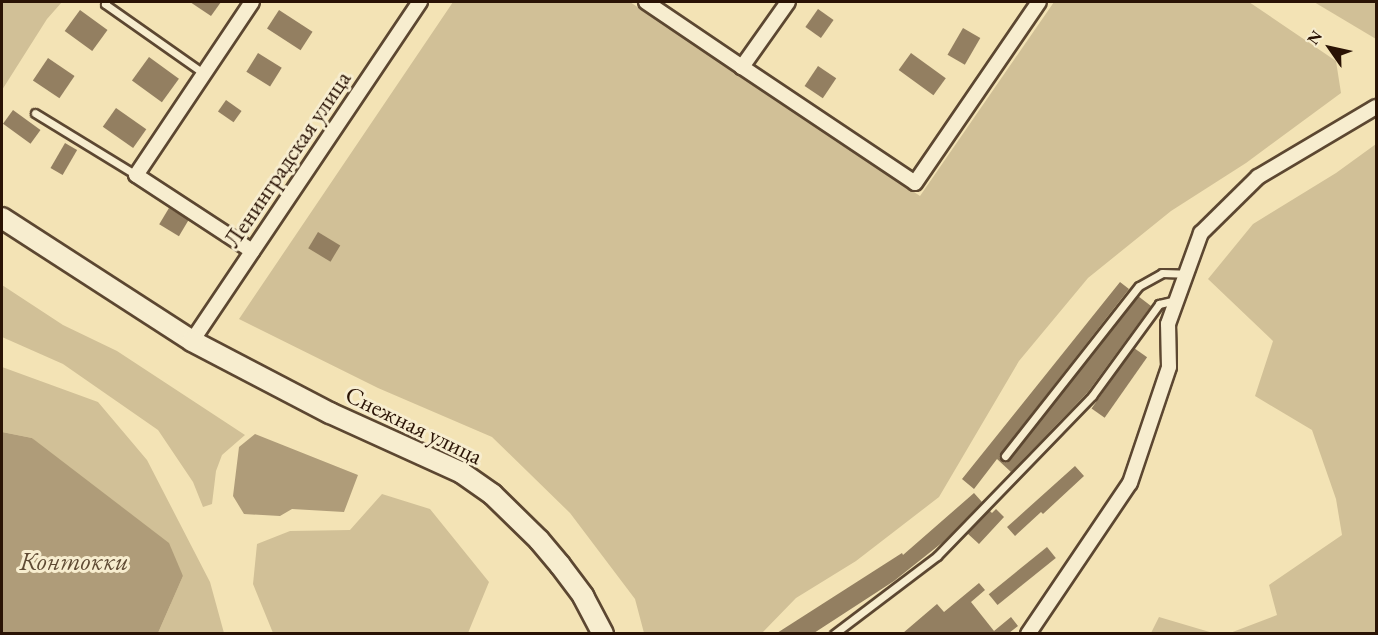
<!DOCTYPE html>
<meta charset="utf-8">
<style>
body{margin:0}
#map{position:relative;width:1378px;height:635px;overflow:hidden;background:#f3e3b5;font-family:"EB Garamond",serif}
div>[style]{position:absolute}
.green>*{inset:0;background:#d1c097}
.water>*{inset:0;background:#af9c79}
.building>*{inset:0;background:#937f61;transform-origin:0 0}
.roads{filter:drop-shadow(2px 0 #5c4731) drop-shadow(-2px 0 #5c4731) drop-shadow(0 2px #5c4731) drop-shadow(0 -2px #5c4731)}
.lane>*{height:7px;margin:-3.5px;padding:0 3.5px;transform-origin:3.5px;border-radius:3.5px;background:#f7edcf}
.street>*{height:14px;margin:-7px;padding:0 7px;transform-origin:7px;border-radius:7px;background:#f7edcf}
.secondary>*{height:20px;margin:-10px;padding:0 10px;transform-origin:10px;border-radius:10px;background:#f7edcf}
span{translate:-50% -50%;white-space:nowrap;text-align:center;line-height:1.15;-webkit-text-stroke:6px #f7edcf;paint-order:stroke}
.street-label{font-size:24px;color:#2a1305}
.water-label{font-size:26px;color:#5f4a33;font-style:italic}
.frame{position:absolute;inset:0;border:3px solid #2a1305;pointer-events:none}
.north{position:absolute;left:1300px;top:18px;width:60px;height:60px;-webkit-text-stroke:4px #f7edcf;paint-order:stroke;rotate:304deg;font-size:16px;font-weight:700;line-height:24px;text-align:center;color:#2a1305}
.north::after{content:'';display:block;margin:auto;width:21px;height:27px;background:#2a1305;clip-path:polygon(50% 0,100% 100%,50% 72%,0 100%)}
</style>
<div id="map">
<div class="green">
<i style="clip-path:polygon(2px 2px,62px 2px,47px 19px,2px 90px)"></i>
<i style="clip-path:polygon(453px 2px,630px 2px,920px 196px,1054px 2px,1249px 2px,1336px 61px,1341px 93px,1246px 163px,1171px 211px,1088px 278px,1019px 361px,939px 497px,856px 561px,796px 598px,762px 633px,644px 633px,635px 599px,570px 513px,492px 437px,378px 388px,239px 319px)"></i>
<i style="clip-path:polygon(1314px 2px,1376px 2px,1376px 39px)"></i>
<i style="clip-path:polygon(1376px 144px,1376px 633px,1230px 633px,1277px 615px,1269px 585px,1342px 535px,1336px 499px,1312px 430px,1255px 396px,1273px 341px,1208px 279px,1253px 224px,1336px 173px)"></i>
<i style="clip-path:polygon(2px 285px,63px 325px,117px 351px,245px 435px,222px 455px,216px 471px,212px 504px,203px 507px,193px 482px,158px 430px,63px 364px,2px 337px)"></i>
<i style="clip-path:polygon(2px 367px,98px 402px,147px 460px,210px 582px,224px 633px,158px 633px,183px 576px,32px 438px,2px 432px)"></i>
<i style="clip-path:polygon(382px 494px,430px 509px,489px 582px,468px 633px,273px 633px,253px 584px,257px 544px,290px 531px,350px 530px)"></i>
<i style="clip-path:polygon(1159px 617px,1213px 633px,1151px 633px)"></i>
</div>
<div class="water">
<i style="clip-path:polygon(2px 432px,32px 438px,169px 543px,183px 576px,158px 633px,2px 633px)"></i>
<i style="clip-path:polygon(255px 434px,358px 475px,344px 512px,292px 509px,280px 516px,244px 514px,233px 496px,239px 447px)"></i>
</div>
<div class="building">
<i style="clip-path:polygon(190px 2px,221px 2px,211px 16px)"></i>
<i style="left:818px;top:9px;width:19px;height:22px;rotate:35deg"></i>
<i style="left:80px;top:10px;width:34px;height:26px;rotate:36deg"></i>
<i style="left:279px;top:10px;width:40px;height:22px;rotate:33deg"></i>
<i style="left:963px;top:28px;width:20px;height:31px;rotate:30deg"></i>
<i style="left:258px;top:53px;width:28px;height:22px;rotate:32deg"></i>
<i style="left:911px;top:53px;width:43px;height:21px;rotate:36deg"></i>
<i style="left:149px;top:57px;width:37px;height:29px;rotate:36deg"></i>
<i style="left:48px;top:58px;width:32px;height:27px;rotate:34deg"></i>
<i style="left:818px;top:66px;width:22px;height:24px;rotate:34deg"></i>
<i style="left:226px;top:100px;width:19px;height:14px;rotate:35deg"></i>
<i style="left:116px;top:108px;width:37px;height:23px;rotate:35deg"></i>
<i style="left:13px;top:110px;width:34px;height:17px;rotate:36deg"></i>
<i style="left:65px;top:143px;width:14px;height:29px;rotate:30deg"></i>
<i style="left:169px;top:208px;width:23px;height:19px;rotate:31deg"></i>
<i style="left:318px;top:232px;width:26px;height:19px;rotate:31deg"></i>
<i style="clip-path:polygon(1120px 282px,1129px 289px,1001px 453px,1002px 461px,1009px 459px,1138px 296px,1151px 306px,1088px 392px,1011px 472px,997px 459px,974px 489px,962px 479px)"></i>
<i style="left:1134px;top:348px;width:16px;height:74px;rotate:35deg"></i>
<i style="clip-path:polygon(1075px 466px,1084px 476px,1043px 514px,1041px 512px,1015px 536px,1007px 527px)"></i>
<i style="clip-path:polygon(974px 493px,982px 502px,943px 542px,894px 581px,814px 633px,777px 633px,902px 553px,903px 555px)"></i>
<i style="clip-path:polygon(996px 509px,1004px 517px,979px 544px,967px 533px,989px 510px,992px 513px)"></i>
<i style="left:1047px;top:547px;width:14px;height:75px;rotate:51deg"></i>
<i style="clip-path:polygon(979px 583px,985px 590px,971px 602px,994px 631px,1011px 617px,1018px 626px,1009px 633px,903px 633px,937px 604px,944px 612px)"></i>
</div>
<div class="roads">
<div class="lane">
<i style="left:106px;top:2px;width:2px;rotate:117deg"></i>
<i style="left:105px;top:4px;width:120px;rotate:35.1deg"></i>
<i style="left:35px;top:113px;width:119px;rotate:31.5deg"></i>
<i style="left:1005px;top:456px;width:216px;rotate:-51.8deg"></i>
<i style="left:1139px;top:286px;width:26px;rotate:-29deg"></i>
<i style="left:1162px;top:273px;width:24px;rotate:2deg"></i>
<i style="left:834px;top:634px;width:129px;rotate:-37.1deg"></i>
<i style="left:937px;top:556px;width:223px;rotate:-45.9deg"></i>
<i style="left:1092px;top:396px;width:114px;rotate:-53.9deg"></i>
<i style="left:1159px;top:304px;width:17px;rotate:-13deg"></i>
</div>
<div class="street">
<i style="left:252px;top:2px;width:208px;rotate:123.8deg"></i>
<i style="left:136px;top:175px;width:139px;rotate:33.2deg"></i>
<i style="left:646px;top:2px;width:116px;rotate:34.1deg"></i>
<i style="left:788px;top:2px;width:80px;rotate:125.3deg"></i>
<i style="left:742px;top:67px;width:208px;rotate:33.8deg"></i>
<i style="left:915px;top:183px;width:219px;rotate:-55.6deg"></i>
<i style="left:192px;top:341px;width:409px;rotate:-56.1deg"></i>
<i style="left:1028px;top:634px;width:182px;rotate:-56deg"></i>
<i style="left:1130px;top:483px;width:122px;rotate:-71.4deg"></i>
<i style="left:1169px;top:367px;width:43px;rotate:-91.3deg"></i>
<i style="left:1168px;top:324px;width:97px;rotate:-70.1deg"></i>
<i style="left:1201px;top:233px;width:80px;rotate:-44.5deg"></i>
<i style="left:1258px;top:177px;width:137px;rotate:-30.7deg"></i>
</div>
<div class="secondary">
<i style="left:2px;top:218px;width:226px;rotate:32.9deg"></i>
<i style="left:192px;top:341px;width:156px;rotate:27.6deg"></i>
<i style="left:330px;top:413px;width:145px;rotate:24.4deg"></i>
<i style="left:462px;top:473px;width:37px;rotate:35deg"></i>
<i style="left:492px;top:494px;width:66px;rotate:44.4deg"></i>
<i style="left:539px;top:540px;width:33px;rotate:50deg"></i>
<i style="left:560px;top:565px;width:39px;rotate:53deg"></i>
<i style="left:583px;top:596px;width:43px;rotate:62.2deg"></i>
</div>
</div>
<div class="street-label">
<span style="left:287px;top:159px;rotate:-56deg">Ленинградская улица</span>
<span style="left:414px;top:425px;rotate:26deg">Снежная улица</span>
</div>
<div class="water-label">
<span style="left:74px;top:562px">Контокки</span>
</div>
<div class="frame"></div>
<div class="north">N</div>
</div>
